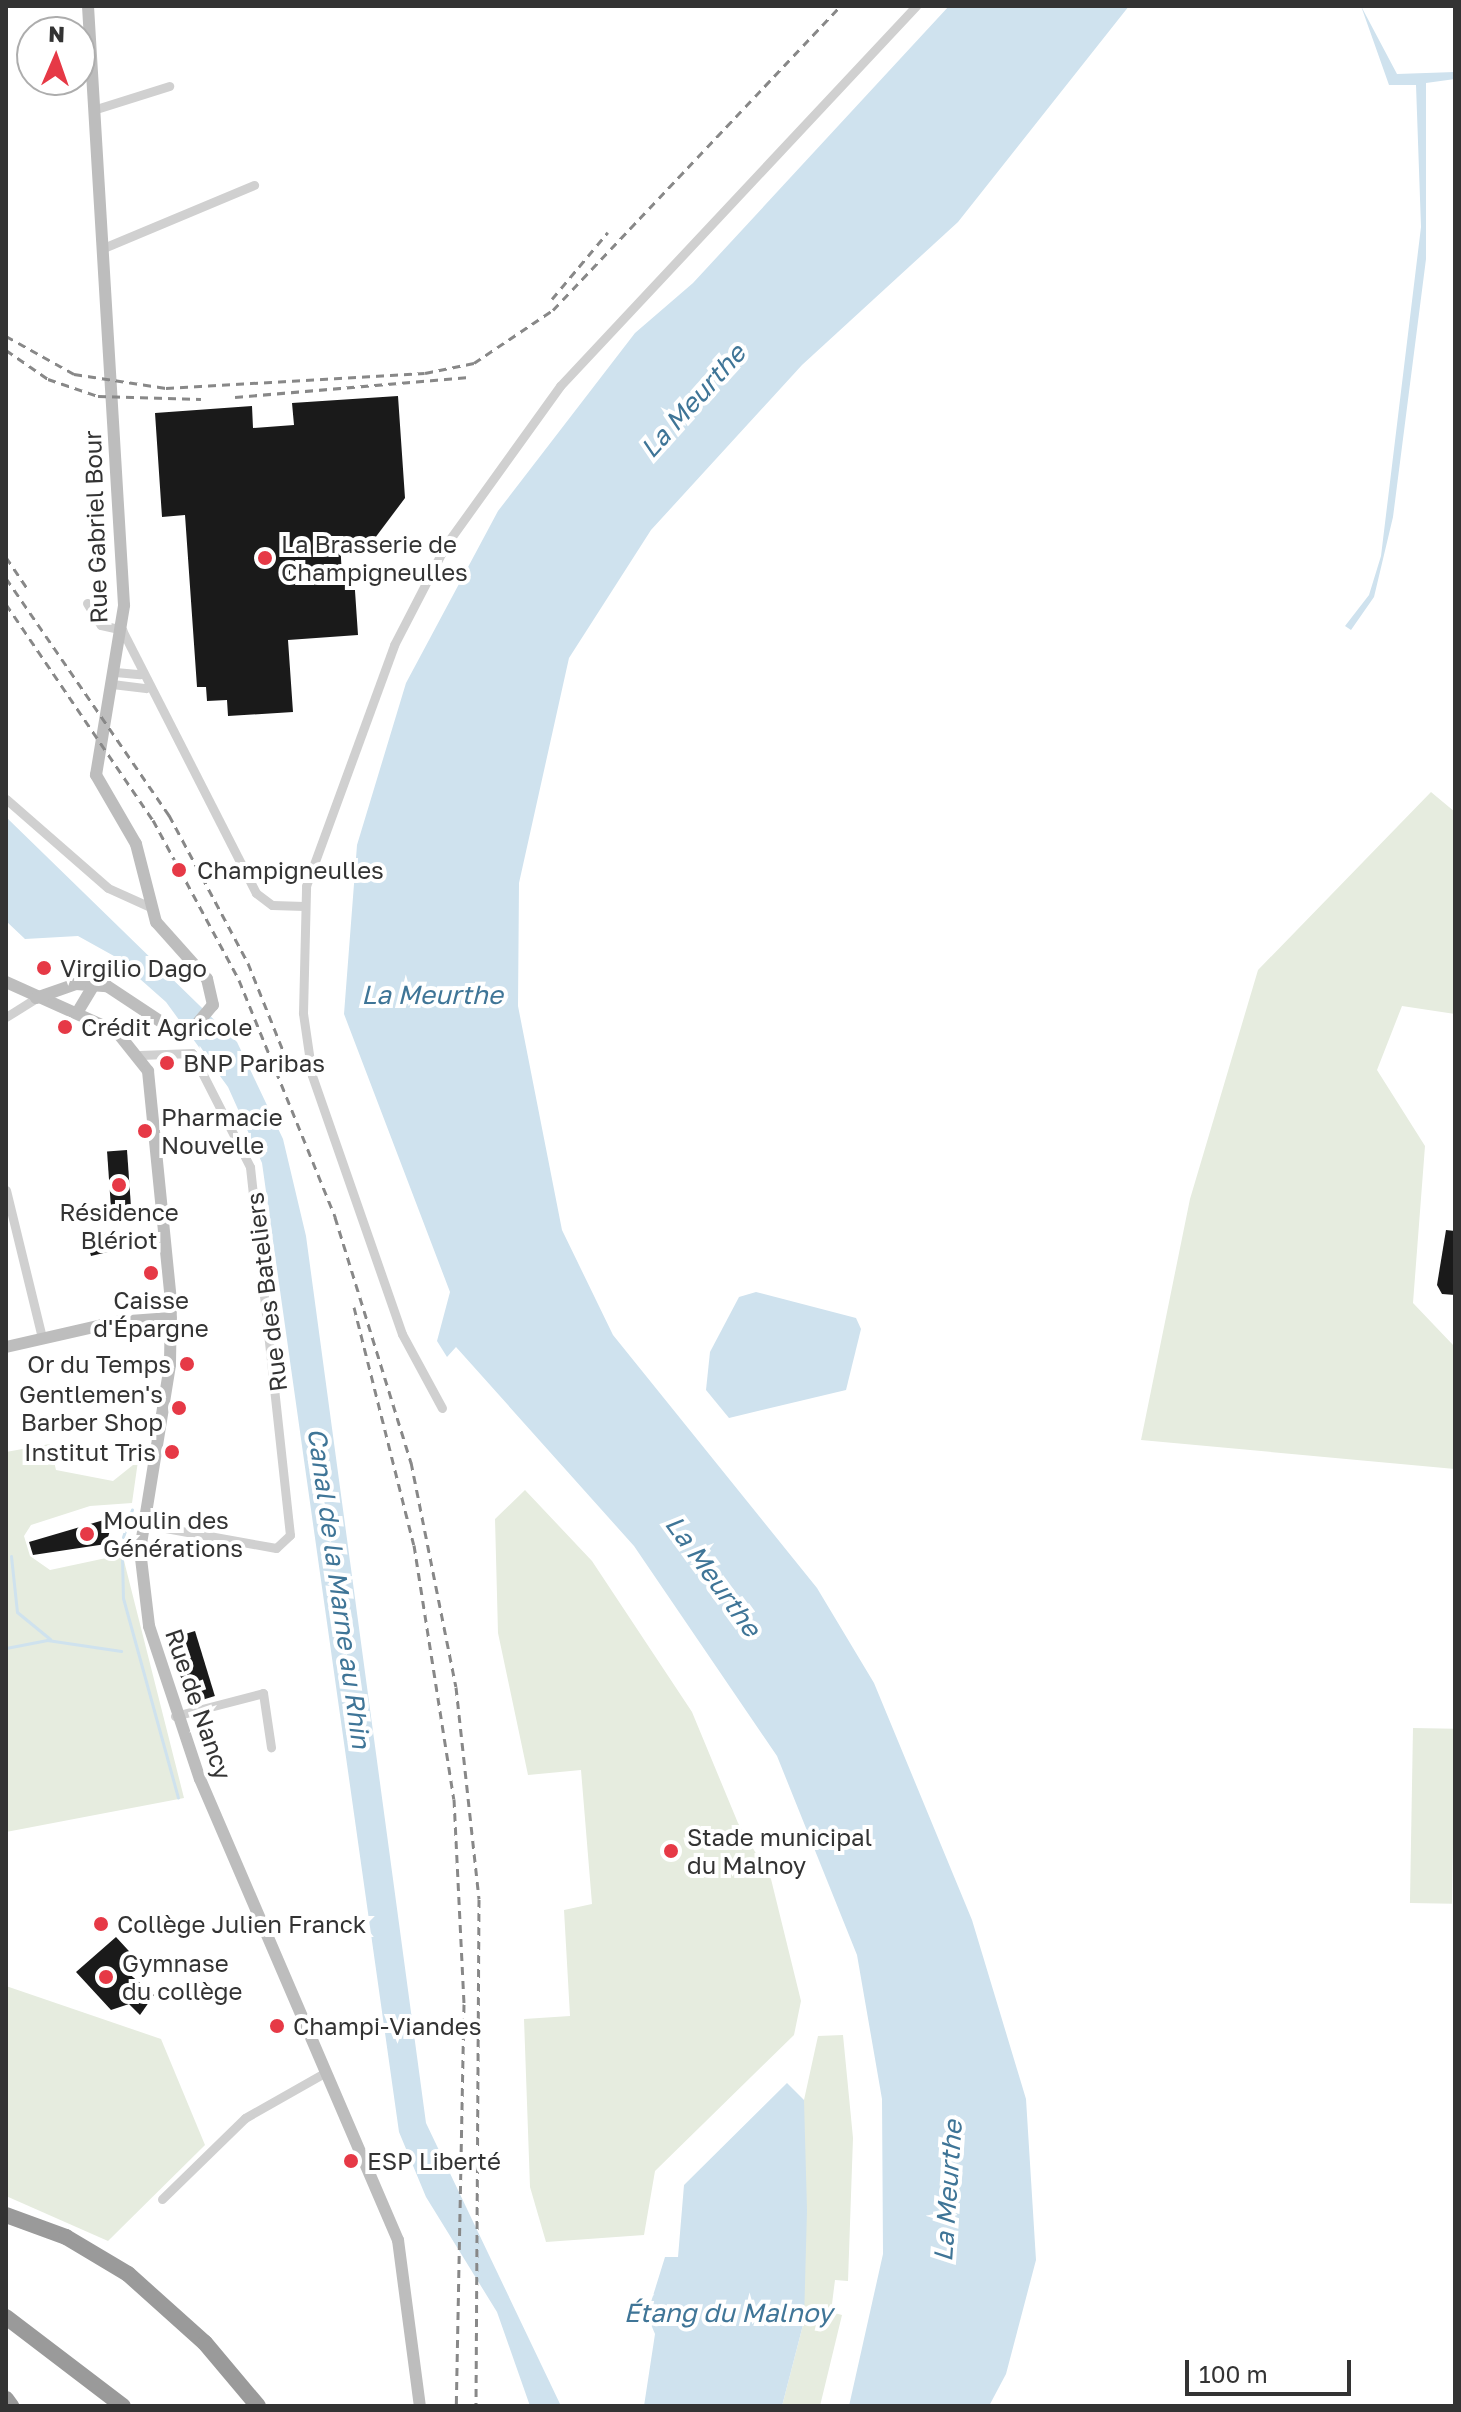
<!DOCTYPE html>
<meta charset="utf-8">
<style>
body{margin:0}
#map{position:relative;width:1461px;height:2412px;overflow:hidden;background:#fff;font-family:"Golos Text",sans-serif}
div>[style]{position:absolute}
.green>*{inset:0;background:#e6ecdf;transform-origin:0 0}
.water>*{inset:0;background:#cfe2ee}
.stream>*{height:3px;margin:-1.5px;padding:0 1.5px;transform-origin:1.5px;border-radius:1.5px;background:#cfe2ee}
.building>*{inset:0;background:#1a1a1a;transform-origin:0 0}
.street>*{height:9px;margin:-4.5px;padding:0 4.5px;transform-origin:4.5px;border-radius:4.5px;background:#d0d0d0}
.secondary>*{height:12px;margin:-6px;padding:0 6px;transform-origin:6px;border-radius:6px;background:#bdbdbd}
.highway>*{height:16px;margin:-8px;padding:0 8px;transform-origin:8px;border-radius:8px;background:#9a9a9a}
.rail>*{height:3px;margin-top:-1.5px;transform-origin:0;background:repeating-linear-gradient(90deg,#888 0 8px,transparent 0 14px)}
.dots>*{width:22px;height:22px;translate:-50% -50%;box-sizing:border-box;border:4px solid #fff;border-radius:50%}
span{translate:-50% -50%;white-space:nowrap;text-align:center;line-height:1.15;-webkit-text-stroke:8px #fff;paint-order:stroke}
.street-label{font-size:24px;color:#333}
.poi-label{font-size:24px;color:#333}
.left{translate:0 -50%;text-align:left}
.right{translate:-100% -50%;text-align:right}
.water-label{font-size:26px;color:#3f7597;font-style:italic}
.frame{position:absolute;inset:0;border:8px solid #333;pointer-events:none}
.north{position:absolute;left:16px;top:16px;width:80px;height:80px;box-sizing:border-box;background:#fff;border:2px solid #adadad;border-radius:50%;rotate:2deg;font-size:22px;font-weight:700;line-height:32px;text-align:center;color:#333}
.north::after{content:'';display:block;margin:auto;width:28px;height:36px;background:#e63946;clip-path:polygon(50% 0,100% 100%,50% 72%,0 100%)}
.scale{position:absolute;left:1185px;top:2360px;width:166px;height:36px;box-sizing:border-box;border:4px solid #333;border-top:0;padding-left:10px;font-size:24px;line-height:28px;white-space:nowrap;color:#333;-webkit-text-stroke:6px #fff;paint-order:stroke}
</style>
<div id="map">
<div class="green">
<i style="clip-path:polygon(1431px 792px,1455px 812px,1455px 1014px,1402px 1006px,1377px 1070px,1425px 1146px,1413px 1303px,1454px 1346px,1455px 1469px,1141px 1440px,1190px 1199px,1258px 970px)"></i>
<i style="clip-path:polygon(50px 1444px,56px 1470px,113px 1481px,138px 1461px,132px 1503px,90px 1506px,31px 1525px,24px 1536px,30px 1556px,50px 1570px,111px 1557px,120px 1545px,184px 1798px,6px 1832px,6px 1452px)"></i>
<i style="clip-path:polygon(525px 1490px,592px 1561px,692px 1712px,738px 1823px,771px 1879px,801px 2001px,794px 2035px,655px 2171px,644px 2235px,546px 2242px,530px 2187px,524px 2019px,570px 2016px,564px 1910px,592px 1904px,581px 1770px,528px 1775px,498px 1633px,495px 1519px)"></i>
<i style="left:1413px;top:1728px;width:42px;height:175px;rotate:1deg"></i>
<i style="clip-path:polygon(6px 1986px,161px 2039px,205px 2145px,108px 2241px,6px 2196px)"></i>
<i style="clip-path:polygon(843px 2035px,853px 2138px,848px 2281px,835px 2280px,831px 2312px,842px 2315px,820px 2406px,782px 2406px,804px 2321px,804px 2100px,818px 2036px)"></i>
</div>
<div class="water">
<i style="clip-path:polygon(949px 6px,1129px 6px,958px 222px,802px 365px,651px 530px,569px 658px,519px 883px,518px 1006px,562px 1230px,613px 1335px,817px 1588px,874px 1683px,972px 1920px,1026px 2099px,1036px 2260px,1006px 2374px,989px 2406px,849px 2406px,883px 2254px,882px 2099px,857px 1955px,777px 1756px,634px 1546px,456px 1347px,447px 1357px,437px 1341px,450px 1292px,344px 1014px,357px 845px,406px 683px,498px 511px,635px 333px,693px 283px)"></i>
<i style="clip-path:polygon(1361px 6px,1397px 74px,1455px 72px,1455px 79px,1426px 83px,1426px 259px,1393px 517px,1374px 597px,1351px 630px,1345px 626px,1369px 595px,1381px 556px,1421px 227px,1416px 85px,1389px 85px)"></i>
<i style="clip-path:polygon(6px 817px,237px 1042px,283px 1139px,306px 1236px,426px 2123px,561px 2406px,530px 2406px,497px 2312px,426px 2197px,399px 2132px,262px 1163px,228px 1087px,166px 1002px,114px 956px,78px 936px,25px 939px,6px 921px)"></i>
<i style="clip-path:polygon(756px 1292px,856px 1318px,861px 1329px,846px 1390px,729px 1418px,706px 1390px,710px 1352px,739px 1297px)"></i>
<i style="clip-path:polygon(787px 2083px,804px 2100px,807px 2210px,804px 2321px,782px 2406px,644px 2406px,655px 2334px,647px 2315px,665px 2257px,678px 2257px,684px 2185px)"></i>
</div>
<div class="stream">
<i style="left:123px;top:1537px;width:29px;rotate:-72deg"></i>
<i style="left:11px;top:1556px;width:56px;rotate:83.9deg"></i>
<i style="left:17px;top:1612px;width:43px;rotate:39.3deg"></i>
<i style="left:122px;top:1558px;width:40px;rotate:88.6deg"></i>
<i style="left:123px;top:1598px;width:207px;rotate:74.6deg"></i>
<i style="left:6px;top:1648px;width:42px;rotate:-11deg"></i>
<i style="left:47px;top:1640px;width:75px;rotate:8.5deg"></i>
</div>
<div class="building">
<i style="clip-path:polygon(398px 396px,405px 498px,375px 538px,340px 540px,342px 577px,354px 576px,358px 635px,288px 640px,293px 712px,228px 716px,227px 700px,207px 701px,206px 687px,197px 687px,185px 515px,162px 517px,155px 413px,252px 406px,253px 428px,294px 425px,292px 403px)"></i>
<i style="left:127px;top:1150px;width:69px;height:20px;rotate:86deg"></i>
<i style="clip-path:polygon(1446px 1230px,1455px 1231px,1455px 1295px,1442px 1294px,1437px 1285px)"></i>
<i style="clip-path:polygon(115px 1232px,116px 1250px,91px 1256px,86px 1238px)"></i>
<i style="clip-path:polygon(114px 1517px,106px 1544px,33px 1555px,29px 1542px)"></i>
<i style="left:195px;top:1631px;width:68px;height:27px;rotate:73deg"></i>
<i style="clip-path:polygon(116px 1937px,139px 1962px,127px 1972px,154px 1995px,140px 2015px,129px 2004px,111px 2010px,76px 1972px)"></i>
</div>
<div class="street">
<i style="left:93px;top:110px;width:80px;rotate:-17.5deg"></i>
<i style="left:101px;top:249px;width:166px;rotate:-22.7deg"></i>
<i style="left:87px;top:603px;width:26px;rotate:58deg"></i>
<i style="left:101px;top:625px;width:22px;rotate:13deg"></i>
<i style="left:122px;top:630px;width:295px;rotate:63deg"></i>
<i style="left:256px;top:893px;width:20px;rotate:37deg"></i>
<i style="left:272px;top:905px;width:32px;rotate:2deg"></i>
<i style="left:115px;top:672px;width:25px;rotate:5deg"></i>
<i style="left:112px;top:684px;width:34px;rotate:7deg"></i>
<i style="left:6px;top:799px;width:135px;rotate:41.1deg"></i>
<i style="left:108px;top:888px;width:46px;rotate:24.3deg"></i>
<i style="left:6px;top:1017px;width:36px;rotate:-32deg"></i>
<i style="left:140px;top:1055px;width:52px;rotate:-2.2deg"></i>
<i style="left:192px;top:1053px;width:128px;rotate:63deg"></i>
<i style="left:250px;top:1167px;width:370px;rotate:83.8deg"></i>
<i style="left:290px;top:1535px;width:19px;rotate:137deg"></i>
<i style="left:276px;top:1548px;width:136px;rotate:-169.8deg"></i>
<i style="left:6px;top:1190px;width:152px;rotate:76.3deg"></i>
<i style="left:442px;top:1408px;width:84px;rotate:-118.4deg"></i>
<i style="left:402px;top:1334px;width:274px;rotate:-109.2deg"></i>
<i style="left:312px;top:1075px;width:63px;rotate:-98.3deg"></i>
<i style="left:303px;top:1013px;width:127px;rotate:-88.6deg"></i>
<i style="left:306px;top:886px;width:257px;rotate:-69.9deg"></i>
<i style="left:394px;top:645px;width:111px;rotate:-62.7deg"></i>
<i style="left:445px;top:546px;width:197px;rotate:-54.3deg"></i>
<i style="left:560px;top:386px;width:521px;rotate:-46.87deg"></i>
<i style="left:175px;top:1716px;width:91px;rotate:-14.6deg"></i>
<i style="left:263px;top:1693px;width:55px;rotate:81.6deg"></i>
<i style="left:162px;top:2199px;width:116px;rotate:-44.3deg"></i>
<i style="left:245px;top:2118px;width:93px;rotate:-29.6deg"></i>
</div>
<div class="secondary">
<i style="left:6px;top:982px;width:122px;rotate:24.2deg"></i>
<i style="left:117px;top:1032px;width:50px;rotate:51.5deg"></i>
<i style="left:148px;top:1071px;width:230px;rotate:84.3deg"></i>
<i style="left:171px;top:1300px;width:65px;rotate:90.9deg"></i>
<i style="left:170px;top:1365px;width:187px;rotate:99.2deg"></i>
<i style="left:140px;top:1550px;width:77px;rotate:83.2deg"></i>
<i style="left:149px;top:1626px;width:161px;rotate:71.6deg"></i>
<i style="left:200px;top:1779px;width:502px;rotate:66.76deg"></i>
<i style="left:398px;top:2240px;width:167px;rotate:82.5deg"></i>
<i style="left:36px;top:998px;width:42px;rotate:-19.3deg"></i>
<i style="left:76px;top:984px;width:31px;rotate:4deg"></i>
<i style="left:107px;top:986px;width:85px;rotate:33.5deg"></i>
<i style="left:178px;top:1033px;width:13px;rotate:-9deg"></i>
<i style="left:191px;top:1031px;width:34px;rotate:-50deg"></i>
<i style="left:213px;top:1005px;width:27px;rotate:-103deg"></i>
<i style="left:207px;top:979px;width:76px;rotate:-131.8deg"></i>
<i style="left:156px;top:922px;width:81px;rotate:-104.4deg"></i>
<i style="left:136px;top:844px;width:80px;rotate:-120.1deg"></i>
<i style="left:96px;top:775px;width:172px;rotate:-80.6deg"></i>
<i style="left:124px;top:605px;width:600px;rotate:-93.44deg"></i>
<i style="left:77px;top:1013px;width:33px;rotate:-59deg"></i>
<i style="left:6px;top:1347px;width:113px;rotate:-12.8deg"></i>
<i style="left:116px;top:1322px;width:55px;rotate:-4.2deg"></i>
</div>
<div class="highway">
<i style="left:6px;top:2215px;width:64px;rotate:20.1deg"></i>
<i style="left:66px;top:2237px;width:72px;rotate:30.8deg"></i>
<i style="left:128px;top:2274px;width:103px;rotate:41.9deg"></i>
<i style="left:205px;top:2343px;width:82px;rotate:49.9deg"></i>
<i style="left:6px;top:2317px;width:147px;rotate:37.3deg"></i>
<i style="left:6px;top:2399px;width:9px;rotate:54deg"></i>
</div>
<div class="rail">
<i style="left:552px;top:299px;width:87px;rotate:-50.1deg"></i>
<i style="left:6px;top:336px;width:78px;rotate:29.2deg"></i>
<i style="left:74px;top:374px;width:93px;rotate:8.7deg"></i>
<i style="left:166px;top:388px;width:259px;rotate:-3.3deg"></i>
<i style="left:425px;top:373px;width:50px;rotate:-11.5deg"></i>
<i style="left:474px;top:363px;width:95px;rotate:-33.9deg"></i>
<i style="left:553px;top:310px;width:418px;rotate:-46.6deg"></i>
<i style="left:6px;top:350px;width:51px;rotate:34.6deg"></i>
<i style="left:48px;top:379px;width:53px;rotate:18.8deg"></i>
<i style="left:98px;top:396px;width:103px;rotate:1.7deg"></i>
<i style="left:235px;top:397px;width:232px;rotate:-4.9deg"></i>
<i style="left:6px;top:557px;width:37px;rotate:56deg"></i>
<i style="left:6px;top:578px;width:288px;rotate:55.5deg"></i>
<i style="left:169px;top:815px;width:168px;rotate:61.9deg"></i>
<i style="left:248px;top:963px;width:108px;rotate:68.2deg"></i>
<i style="left:6px;top:604px;width:261px;rotate:55.8deg"></i>
<i style="left:153px;top:820px;width:182px;rotate:61.7deg"></i>
<i style="left:239px;top:980px;width:256px;rotate:67.9deg"></i>
<i style="left:335px;top:1217px;width:257px;rotate:72.8deg"></i>
<i style="left:411px;top:1462px;width:229px;rotate:78.7deg"></i>
<i style="left:456px;top:1687px;width:213px;rotate:83.8deg"></i>
<i style="left:479px;top:1899px;width:507px;rotate:90.34deg"></i>
<i style="left:354px;top:1307px;width:245px;rotate:75.9deg"></i>
<i style="left:414px;top:1545px;width:257px;rotate:81.1deg"></i>
<i style="left:454px;top:1799px;width:205px;rotate:87.2deg"></i>
<i style="left:464px;top:2004px;width:402px;rotate:91.1deg"></i>
</div>
<div class="dots">
<i style="left:265px;top:558px;background:#e63946"></i>
<i style="left:179px;top:870px;background:#e63946"></i>
<i style="left:44px;top:968px;background:#e63946"></i>
<i style="left:65px;top:1027px;background:#e63946"></i>
<i style="left:167px;top:1063px;background:#e63946"></i>
<i style="left:145px;top:1131px;background:#e63946"></i>
<i style="left:119px;top:1185px;background:#e63946"></i>
<i style="left:151px;top:1273px;background:#e63946"></i>
<i style="left:187px;top:1364px;background:#e63946"></i>
<i style="left:179px;top:1408px;background:#e63946"></i>
<i style="left:172px;top:1452px;background:#e63946"></i>
<i style="left:87px;top:1534px;background:#e63946"></i>
<i style="left:671px;top:1851px;background:#e63946"></i>
<i style="left:101px;top:1924px;background:#e63946"></i>
<i style="left:106px;top:1977px;background:#e63946"></i>
<i style="left:277px;top:2026px;background:#e63946"></i>
<i style="left:351px;top:2161px;background:#e63946"></i>
</div>
<div class="street-label">
<span style="left:95px;top:527px;rotate:-92deg">Rue Gabriel Bour</span>
<span style="left:266px;top:1292px;rotate:-97deg">Rue des Bateliers</span>
<span style="left:199px;top:1704px;rotate:71deg">Rue de Nancy</span>
</div>
<div class="poi-label">
<span class="left" style="left:281px;top:558px">La Brasserie de<br>Champigneulles</span>
<span class="left" style="left:197px;top:870px">Champigneulles</span>
<span class="left" style="left:60px;top:968px">Virgilio Dago</span>
<span class="left" style="left:81px;top:1027px">Crédit Agricole</span>
<span class="left" style="left:183px;top:1063px">BNP Paribas</span>
<span class="left" style="left:161px;top:1131px">Pharmacie<br>Nouvelle</span>
<span style="left:119px;top:1226px">Résidence<br>Blériot</span>
<span style="left:151px;top:1314px">Caisse<br>d'Épargne</span>
<span class="right" style="left:171px;top:1364px">Or du Temps</span>
<span class="right" style="left:163px;top:1408px">Gentlemen's<br>Barber Shop</span>
<span class="right" style="left:156px;top:1452px">Institut Tris</span>
<span class="left" style="left:103px;top:1534px">Moulin des<br>Générations</span>
<span class="left" style="left:687px;top:1851px">Stade municipal<br>du Malnoy</span>
<span class="left" style="left:117px;top:1924px">Collège Julien Franck</span>
<span class="left" style="left:122px;top:1977px">Gymnase<br>du collège</span>
<span class="left" style="left:293px;top:2026px">Champi-Viandes</span>
<span class="left" style="left:367px;top:2161px">ESP Liberté</span>
</div>
<div class="water-label">
<span style="left:693px;top:401px;rotate:-48deg">La Meurthe</span>
<span style="left:432px;top:995px">La Meurthe</span>
<span style="left:713px;top:1576px;rotate:54deg">La Meurthe</span>
<span style="left:339px;top:1588px;rotate:82deg">Canal de la Marne au Rhin</span>
<span style="left:948px;top:2191px;rotate:-86deg">La Meurthe</span>
<span style="left:728px;top:2313px">Étang du Malnoy</span>
</div>
<div class="frame"></div>
<div class="north">N</div>
<div class="scale">100 m</div>
</div>
